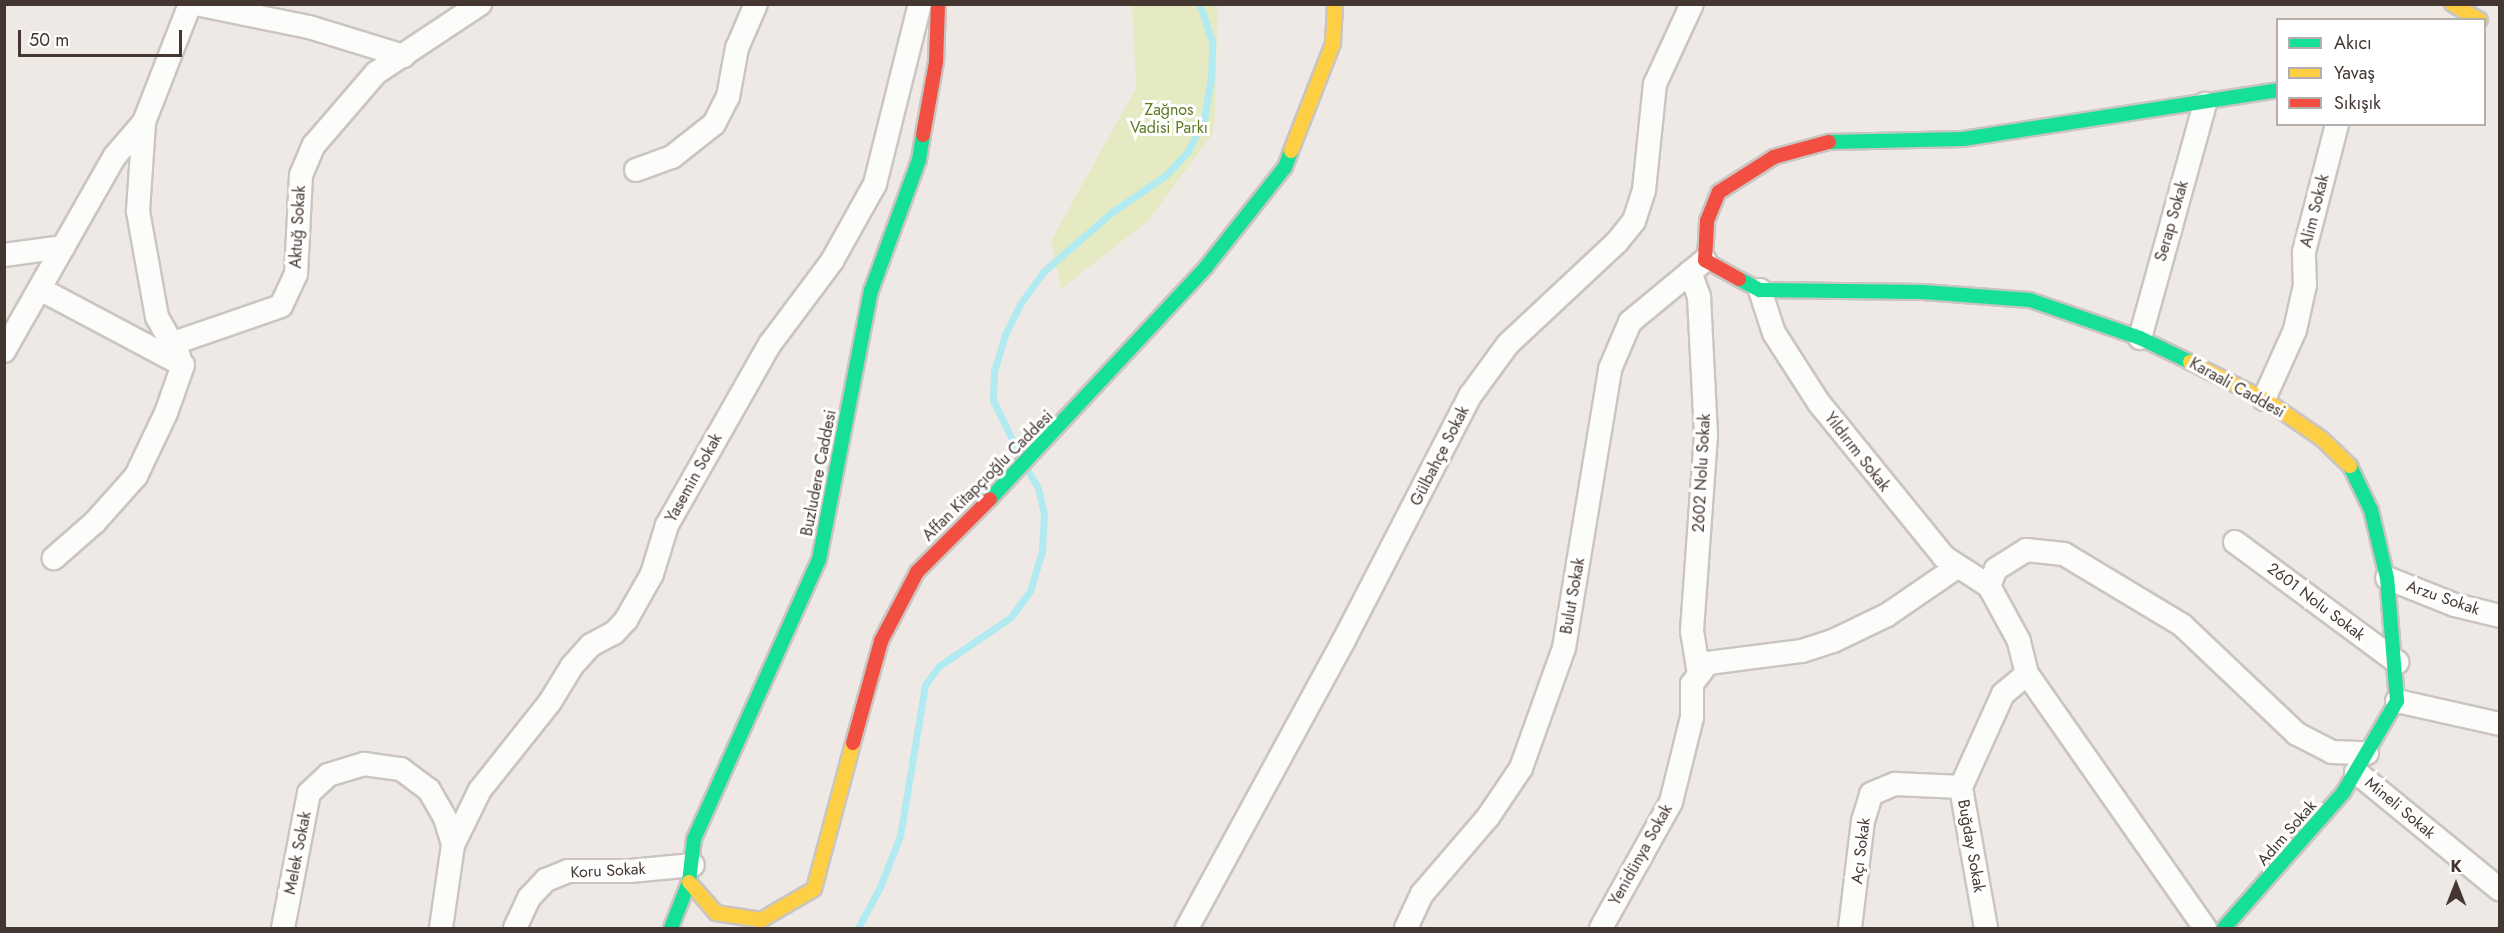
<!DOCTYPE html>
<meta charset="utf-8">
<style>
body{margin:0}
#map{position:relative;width:2504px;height:933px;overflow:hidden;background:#eee9e5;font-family:Jost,sans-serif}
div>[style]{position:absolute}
.green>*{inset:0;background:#e6eac2}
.stream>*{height:7px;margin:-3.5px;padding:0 3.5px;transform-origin:3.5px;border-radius:3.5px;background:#b1eaf0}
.roads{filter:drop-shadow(2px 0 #cac5c1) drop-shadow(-2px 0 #cac5c1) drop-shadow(0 2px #cac5c1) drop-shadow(0 -2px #cac5c1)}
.street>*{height:22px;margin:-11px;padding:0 11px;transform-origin:11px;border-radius:11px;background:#fcfcfb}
.fast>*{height:14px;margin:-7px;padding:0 7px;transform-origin:7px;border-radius:7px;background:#16e098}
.slow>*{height:14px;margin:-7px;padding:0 7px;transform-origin:7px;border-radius:7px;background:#ffcf43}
.jam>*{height:14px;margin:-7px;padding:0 7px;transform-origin:7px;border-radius:7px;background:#f24e42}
span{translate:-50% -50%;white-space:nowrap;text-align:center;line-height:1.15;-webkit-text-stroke:6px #fff;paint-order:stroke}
.park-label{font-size:16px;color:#5d7921}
.street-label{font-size:16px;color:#443732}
.frame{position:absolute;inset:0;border:6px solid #443732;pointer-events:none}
.legend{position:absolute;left:2276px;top:18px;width:210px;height:108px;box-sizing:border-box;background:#fff;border:2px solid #b4afad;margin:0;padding:8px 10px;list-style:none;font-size:18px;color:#443732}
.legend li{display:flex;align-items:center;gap:12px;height:30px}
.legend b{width:30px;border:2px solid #b4afad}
.north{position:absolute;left:2426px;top:855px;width:60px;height:60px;-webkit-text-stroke:4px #fff;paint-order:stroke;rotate:0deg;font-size:16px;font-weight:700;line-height:24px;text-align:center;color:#443732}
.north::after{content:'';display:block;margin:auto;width:21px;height:27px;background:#443732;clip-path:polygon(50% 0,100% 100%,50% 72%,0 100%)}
.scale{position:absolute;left:18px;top:30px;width:164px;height:27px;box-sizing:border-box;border:3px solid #443732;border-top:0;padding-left:8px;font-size:18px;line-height:21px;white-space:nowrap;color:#443732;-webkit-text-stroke:4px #fff;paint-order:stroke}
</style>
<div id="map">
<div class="green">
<i style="clip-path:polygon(1132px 5px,1218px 5px,1214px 132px,1148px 221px,1061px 289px,1051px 241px,1136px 88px)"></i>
</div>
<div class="stream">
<i style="left:1020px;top:456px;width:62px;rotate:-115.7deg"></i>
<i style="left:993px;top:400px;width:29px;rotate:-88deg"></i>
<i style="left:994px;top:371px;width:38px;rotate:-73deg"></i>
<i style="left:1005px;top:335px;width:34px;rotate:-64deg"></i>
<i style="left:1020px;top:304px;width:39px;rotate:-54deg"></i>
<i style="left:1043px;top:272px;width:91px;rotate:-41deg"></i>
<i style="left:1112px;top:212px;width:65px;rotate:-34.4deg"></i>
<i style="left:1166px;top:175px;width:33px;rotate:-47deg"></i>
<i style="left:1188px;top:151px;width:37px;rotate:-64deg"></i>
<i style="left:1204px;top:118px;width:40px;rotate:-80deg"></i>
<i style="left:1211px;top:79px;width:37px;rotate:-88deg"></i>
<i style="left:1212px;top:42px;width:40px;rotate:-108deg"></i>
<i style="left:858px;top:928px;width:47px;rotate:-61.8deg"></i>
<i style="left:880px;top:887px;width:55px;rotate:-68.6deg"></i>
<i style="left:900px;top:836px;width:153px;rotate:-80.6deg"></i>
<i style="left:925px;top:685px;width:24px;rotate:-54deg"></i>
<i style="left:939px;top:666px;width:87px;rotate:-34.2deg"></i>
<i style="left:1011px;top:617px;width:32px;rotate:-54deg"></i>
<i style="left:1030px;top:591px;width:42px;rotate:-73.3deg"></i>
<i style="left:1042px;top:551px;width:37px;rotate:-87deg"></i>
<i style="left:1044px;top:514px;width:27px;rotate:-103deg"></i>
<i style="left:1038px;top:488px;width:20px;rotate:-120deg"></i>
</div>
<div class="roads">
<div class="street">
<i style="left:196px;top:4px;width:115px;rotate:11.5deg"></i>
<i style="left:309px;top:27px;width:99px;rotate:17deg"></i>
<i style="left:636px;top:170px;width:38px;rotate:-20deg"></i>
<i style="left:672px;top:157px;width:53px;rotate:-38.2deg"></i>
<i style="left:714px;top:124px;width:30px;rotate:-63deg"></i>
<i style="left:728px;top:97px;width:50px;rotate:-79.6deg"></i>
<i style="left:737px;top:48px;width:48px;rotate:-66.6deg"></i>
<i style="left:4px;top:255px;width:60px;rotate:-7.7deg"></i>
<i style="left:1690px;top:272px;width:27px;rotate:70deg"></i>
<i style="left:1699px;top:297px;width:138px;rotate:87.1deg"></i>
<i style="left:1706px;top:435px;width:196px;rotate:94.1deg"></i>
<i style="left:1692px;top:631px;width:44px;rotate:80.8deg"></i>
<i style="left:40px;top:289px;width:162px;rotate:28deg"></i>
<i style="left:183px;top:365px;width:51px;rotate:109.5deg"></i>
<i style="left:166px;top:413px;width:70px;rotate:115.5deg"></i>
<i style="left:136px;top:476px;width:62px;rotate:131.7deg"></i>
<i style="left:95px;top:522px;width:55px;rotate:138.7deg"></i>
<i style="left:1760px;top:290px;width:45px;rotate:72deg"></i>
<i style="left:1774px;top:333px;width:83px;rotate:57.3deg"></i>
<i style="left:1819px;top:403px;width:198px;rotate:50.9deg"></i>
<i style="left:1944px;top:557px;width:54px;rotate:32.8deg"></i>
<i style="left:2140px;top:338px;width:243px;rotate:-74.5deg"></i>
<i style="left:174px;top:343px;width:113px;rotate:-19.1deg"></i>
<i style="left:281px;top:306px;width:35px;rotate:-65deg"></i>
<i style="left:296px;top:274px;width:99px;rotate:-87.1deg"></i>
<i style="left:301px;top:175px;width:33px;rotate:-67deg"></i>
<i style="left:314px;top:145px;width:95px;rotate:-49.3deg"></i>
<i style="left:376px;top:73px;width:125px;rotate:-33.6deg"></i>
<i style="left:4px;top:351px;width:224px;rotate:-60.4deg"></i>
<i style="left:115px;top:156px;width:45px;rotate:-49.5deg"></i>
<i style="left:179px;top:356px;width:45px;rotate:-119.4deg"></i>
<i style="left:157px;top:317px;width:108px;rotate:-100.2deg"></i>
<i style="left:138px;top:211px;width:89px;rotate:-86.1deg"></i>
<i style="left:144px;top:122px;width:127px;rotate:-68.7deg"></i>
<i style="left:2264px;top:399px;width:76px;rotate:-65.8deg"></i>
<i style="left:2295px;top:330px;width:46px;rotate:-77.5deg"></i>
<i style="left:2305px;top:285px;width:33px;rotate:-92deg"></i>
<i style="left:2304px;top:252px;width:132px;rotate:-75.5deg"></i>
<i style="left:2235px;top:542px;width:202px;rotate:36.5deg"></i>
<i style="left:2387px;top:578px;width:73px;rotate:21.7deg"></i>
<i style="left:2455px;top:605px;width:46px;rotate:13.7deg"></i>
<i style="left:2397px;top:701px;width:106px;rotate:12.6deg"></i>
<i style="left:2356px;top:772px;width:186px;rotate:39.3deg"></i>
<i style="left:283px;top:928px;width:137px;rotate:-79.1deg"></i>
<i style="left:309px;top:793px;width:26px;rotate:-43deg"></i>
<i style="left:328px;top:775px;width:38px;rotate:-17deg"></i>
<i style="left:364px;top:764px;width:37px;rotate:8deg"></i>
<i style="left:401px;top:769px;width:35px;rotate:37deg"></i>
<i style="left:429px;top:790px;width:32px;rotate:60deg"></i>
<i style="left:445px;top:818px;width:28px;rotate:73deg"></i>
<i style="left:441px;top:928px;width:84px;rotate:-81.8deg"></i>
<i style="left:453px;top:845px;width:61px;rotate:-63.9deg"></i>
<i style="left:480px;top:790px;width:112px;rotate:-51.5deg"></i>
<i style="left:550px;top:702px;width:42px;rotate:-58.6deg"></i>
<i style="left:572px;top:666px;width:28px;rotate:-48deg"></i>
<i style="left:591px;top:645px;width:26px;rotate:-28deg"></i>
<i style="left:614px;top:633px;width:18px;rotate:-47deg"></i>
<i style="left:626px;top:620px;width:53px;rotate:-60.5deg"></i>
<i style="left:652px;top:574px;width:51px;rotate:-73deg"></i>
<i style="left:667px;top:525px;width:208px;rotate:-60.4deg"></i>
<i style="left:770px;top:344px;width:104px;rotate:-53.2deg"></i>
<i style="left:832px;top:261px;width:88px;rotate:-60.8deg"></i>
<i style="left:875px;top:184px;width:186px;rotate:-76deg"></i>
<i style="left:515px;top:928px;width:33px;rotate:-65deg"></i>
<i style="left:529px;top:898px;width:25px;rotate:-47deg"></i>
<i style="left:546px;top:880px;width:24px;rotate:-22deg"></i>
<i style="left:568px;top:871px;width:62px"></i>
<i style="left:630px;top:871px;width:63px;rotate:-5.4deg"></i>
<i style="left:1187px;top:928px;width:326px;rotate:-61.4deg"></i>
<i style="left:1343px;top:642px;width:277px;rotate:-62.7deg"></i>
<i style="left:1470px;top:396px;width:64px;rotate:-53.8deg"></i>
<i style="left:1508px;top:344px;width:149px;rotate:-43.1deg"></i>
<i style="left:1617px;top:242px;width:27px;rotate:-51deg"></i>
<i style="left:1634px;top:221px;width:33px;rotate:-72deg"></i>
<i style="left:1644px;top:190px;width:107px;rotate:-84.1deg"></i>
<i style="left:1655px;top:84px;width:88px;rotate:-65.2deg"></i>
<i style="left:1406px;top:928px;width:38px;rotate:-65deg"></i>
<i style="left:1422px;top:894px;width:101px;rotate:-49.4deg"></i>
<i style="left:1488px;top:817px;width:59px;rotate:-56deg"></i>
<i style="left:1521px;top:768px;width:127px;rotate:-70.3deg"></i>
<i style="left:1564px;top:648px;width:283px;rotate:-80.6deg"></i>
<i style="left:1610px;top:369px;width:51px;rotate:-66.9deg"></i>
<i style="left:1630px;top:322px;width:97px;rotate:-39.6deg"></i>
<i style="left:1601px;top:928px;width:144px;rotate:-60.9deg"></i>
<i style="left:1671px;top:802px;width:88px;rotate:-76.1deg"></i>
<i style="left:1692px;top:717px;width:33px;rotate:-90deg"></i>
<i style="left:1692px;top:684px;width:26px;rotate:-53deg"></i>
<i style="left:1708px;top:663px;width:95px;rotate:-7.3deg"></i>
<i style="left:1802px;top:651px;width:33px;rotate:-18deg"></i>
<i style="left:1833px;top:641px;width:60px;rotate:-25.7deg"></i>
<i style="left:1887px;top:615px;width:85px;rotate:-34.4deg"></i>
<i style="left:1850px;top:928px;width:108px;rotate:-83.1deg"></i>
<i style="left:1863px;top:821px;width:28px;rotate:-73deg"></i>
<i style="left:1871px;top:794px;width:26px;rotate:-23deg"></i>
<i style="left:1895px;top:784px;width:66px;rotate:2.6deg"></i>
<i style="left:1986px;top:928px;width:143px;rotate:-100.1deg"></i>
<i style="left:1961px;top:787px;width:102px;rotate:-65.7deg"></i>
<i style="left:2003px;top:694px;width:31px;rotate:-40deg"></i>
<i style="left:2205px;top:928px;width:310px;rotate:-125deg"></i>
<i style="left:2027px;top:674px;width:34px;rotate:-104deg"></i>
<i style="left:2019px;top:641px;width:63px;rotate:-118.6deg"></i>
<i style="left:1989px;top:586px;width:18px;rotate:-68deg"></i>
<i style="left:1996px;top:569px;width:36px;rotate:-32deg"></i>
<i style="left:2026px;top:550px;width:38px;rotate:6deg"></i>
<i style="left:2064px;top:554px;width:138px;rotate:31deg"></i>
<i style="left:2182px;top:625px;width:158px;rotate:43.5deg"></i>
<i style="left:2297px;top:734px;width:39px;rotate:27deg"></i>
<i style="left:2332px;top:752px;width:35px;rotate:2deg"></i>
</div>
<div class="fast">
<i style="left:1829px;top:142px;width:134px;rotate:-1.3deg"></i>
<i style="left:1963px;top:139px;width:319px;rotate:-8.8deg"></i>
<i style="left:1739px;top:279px;width:24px;rotate:28deg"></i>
<i style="left:1760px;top:290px;width:163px;rotate:0.7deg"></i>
<i style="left:1923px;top:292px;width:107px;rotate:4.3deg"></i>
<i style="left:2030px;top:300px;width:116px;rotate:19.1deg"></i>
<i style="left:2140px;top:338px;width:55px;rotate:25.6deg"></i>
<i style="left:990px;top:499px;width:317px;rotate:-47deg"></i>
<i style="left:1206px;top:267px;width:127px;rotate:-51.7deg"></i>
<i style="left:1285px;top:167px;width:17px;rotate:-69deg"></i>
<i style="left:671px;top:928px;width:49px;rotate:-68.6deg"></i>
<i style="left:689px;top:882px;width:43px;rotate:-83.4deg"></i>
<i style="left:694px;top:839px;width:306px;rotate:-65.9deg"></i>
<i style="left:819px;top:560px;width:274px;rotate:-79.1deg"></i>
<i style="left:871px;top:291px;width:140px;rotate:-69.9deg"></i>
<i style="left:919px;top:160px;width:25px;rotate:-81deg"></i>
<i style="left:2224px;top:928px;width:180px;rotate:-48.6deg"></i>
<i style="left:2343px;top:793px;width:107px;rotate:-59.6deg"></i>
<i style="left:2397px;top:701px;width:123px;rotate:-94.6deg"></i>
<i style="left:2387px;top:578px;width:70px;rotate:-103.2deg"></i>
<i style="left:2371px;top:510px;width:49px;rotate:-115.5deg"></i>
</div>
<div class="slow">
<i style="left:2452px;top:4px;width:32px;rotate:30deg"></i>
<i style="left:1291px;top:151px;width:116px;rotate:-68.7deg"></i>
<i style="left:1333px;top:43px;width:39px;rotate:-87deg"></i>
<i style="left:2190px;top:362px;width:83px;rotate:26.6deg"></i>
<i style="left:2264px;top:399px;width:70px;rotate:34.6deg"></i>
<i style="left:2322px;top:439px;width:39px;rotate:44deg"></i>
<i style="left:689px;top:882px;width:41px;rotate:48.9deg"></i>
<i style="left:716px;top:913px;width:46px;rotate:8.8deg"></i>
<i style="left:761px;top:920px;width:61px;rotate:-30.3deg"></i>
<i style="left:814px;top:889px;width:151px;rotate:-75deg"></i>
</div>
<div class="jam">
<i style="left:923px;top:135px;width:74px;rotate:-79.9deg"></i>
<i style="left:936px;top:62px;width:58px;rotate:-88deg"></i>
<i style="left:1739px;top:279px;width:39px;rotate:-151deg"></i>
<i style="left:1705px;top:260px;width:39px;rotate:-87deg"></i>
<i style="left:1707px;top:221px;width:31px;rotate:-68deg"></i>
<i style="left:1719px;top:192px;width:65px;rotate:-32.5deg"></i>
<i style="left:1774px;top:157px;width:57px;rotate:-15.3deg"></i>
<i style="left:853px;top:743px;width:106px;rotate:-74.6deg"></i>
<i style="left:881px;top:641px;width:78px;rotate:-62.4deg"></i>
<i style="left:917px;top:572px;width:103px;rotate:-45deg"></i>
</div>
</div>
<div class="park-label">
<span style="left:1169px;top:119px">Zağnos<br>Vadisi Parkı</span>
</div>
<div class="street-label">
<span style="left:2315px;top:211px;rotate:-76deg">Alim Sokak</span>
<span style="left:2172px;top:221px;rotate:-74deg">Serap Sokak</span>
<span style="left:298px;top:227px;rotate:-87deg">Aktuğ Sokak</span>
<span style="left:2237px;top:388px;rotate:29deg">Karaali Caddesi</span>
<span style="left:1857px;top:452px;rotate:52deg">Yıldırım Sokak</span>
<span style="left:1440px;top:456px;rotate:-63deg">Gülbahçe Sokak</span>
<span style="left:819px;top:473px;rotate:-79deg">Buzludere Caddesi</span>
<span style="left:1702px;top:473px;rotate:-87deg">2602 Nolu Sokak</span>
<span style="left:988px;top:476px;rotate:-45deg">Affan Kitapçıoğlu Caddesi</span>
<span style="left:694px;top:478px;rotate:-61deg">Yasemin Sokak</span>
<span style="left:1573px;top:596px;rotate:-80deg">Bulut Sokak</span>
<span style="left:2443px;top:598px;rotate:19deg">Arzu Sokak</span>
<span style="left:2316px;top:602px;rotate:37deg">2601 Nolu Sokak</span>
<span style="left:2400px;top:808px;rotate:40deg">Mineli Sokak</span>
<span style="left:2287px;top:833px;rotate:-49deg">Adım Sokak</span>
<span style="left:1971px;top:846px;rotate:80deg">Buğday Sokak</span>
<span style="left:1861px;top:851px;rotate:-83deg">Açı Sokak</span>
<span style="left:298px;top:853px;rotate:-79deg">Melek Sokak</span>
<span style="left:1641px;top:855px;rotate:-61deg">Yenidünya Sokak</span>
<span style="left:608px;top:871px;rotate:-3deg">Koru Sokak</span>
</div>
<div class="frame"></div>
<ul class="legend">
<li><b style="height:8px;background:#16e098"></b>Akıcı</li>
<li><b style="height:8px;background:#ffcf43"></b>Yavaş</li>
<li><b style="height:8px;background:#f24e42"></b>Sıkışık</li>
</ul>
<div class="north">K</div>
<div class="scale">50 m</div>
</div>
